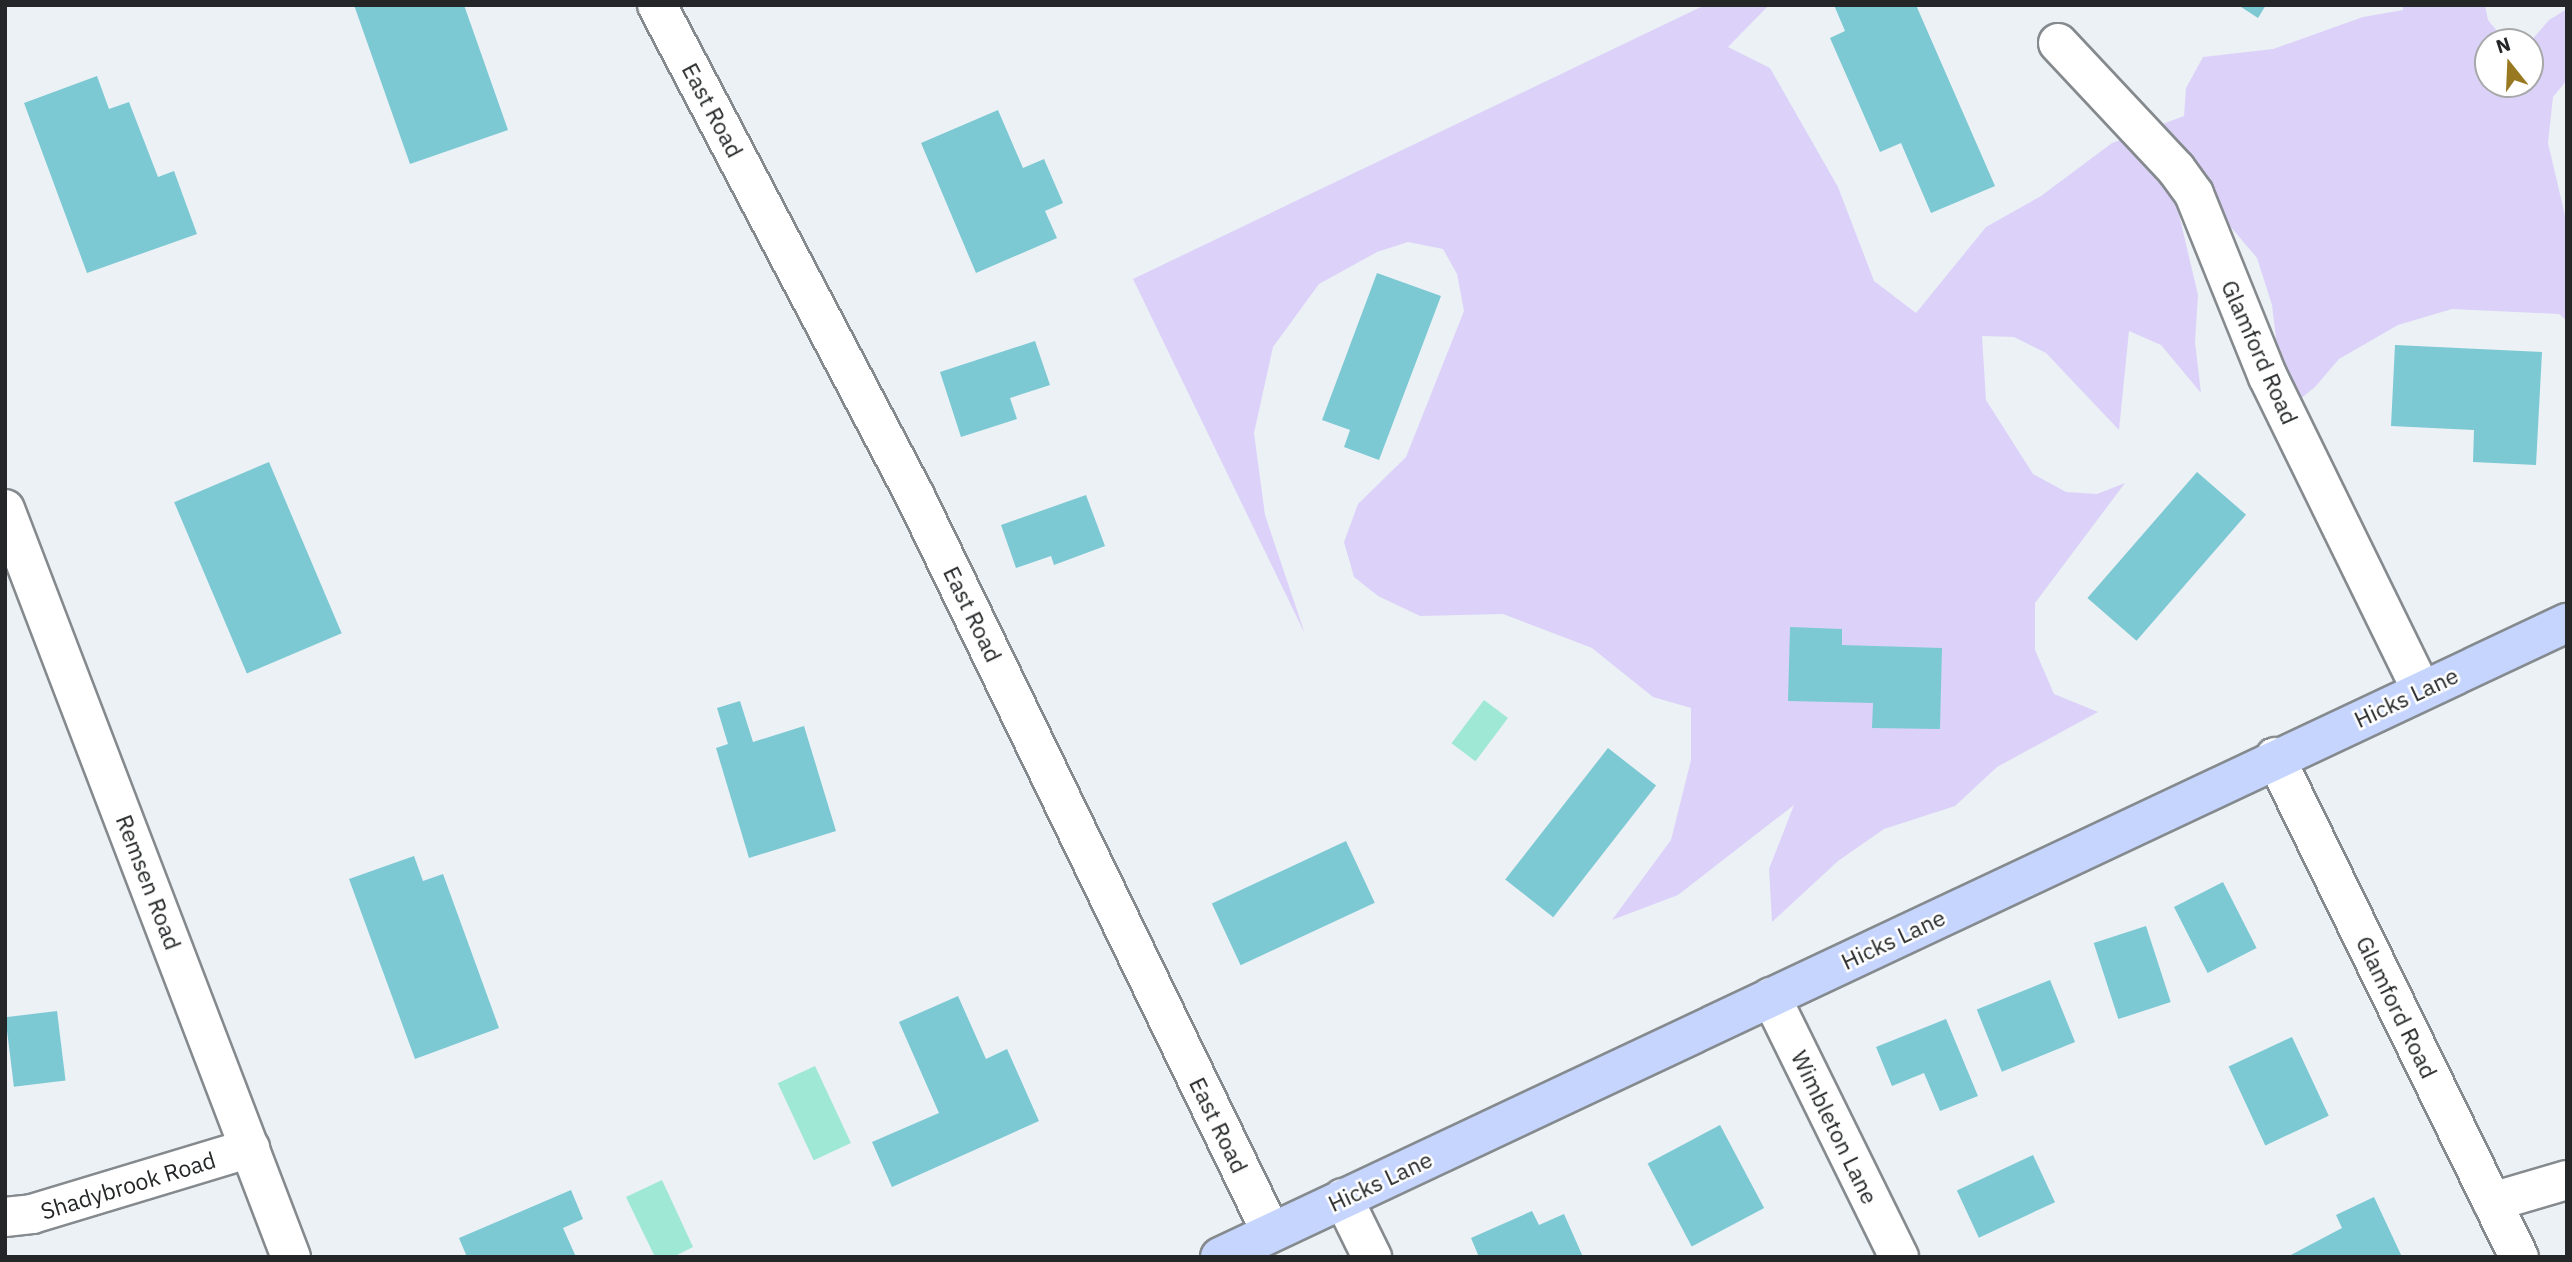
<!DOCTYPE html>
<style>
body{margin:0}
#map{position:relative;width:2572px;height:1262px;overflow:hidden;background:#ebf1f5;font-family:"IBM Plex Sans",sans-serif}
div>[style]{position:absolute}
.green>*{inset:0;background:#dcd2f9}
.water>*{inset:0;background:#9ee8d5;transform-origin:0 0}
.building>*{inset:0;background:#7cc9d4;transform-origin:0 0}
.roads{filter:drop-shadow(2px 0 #858a8e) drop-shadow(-2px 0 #858a8e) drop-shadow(0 2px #858a8e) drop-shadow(0 -2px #858a8e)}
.minor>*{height:38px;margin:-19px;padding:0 19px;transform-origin:19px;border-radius:19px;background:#fff}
.major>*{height:38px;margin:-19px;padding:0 19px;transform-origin:19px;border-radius:19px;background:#c5d5fd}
span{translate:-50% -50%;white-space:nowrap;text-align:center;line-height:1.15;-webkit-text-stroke:5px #fff;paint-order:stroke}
.street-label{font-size:23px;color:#242627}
.frame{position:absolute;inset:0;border:7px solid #242627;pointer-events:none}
.north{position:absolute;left:2474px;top:28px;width:70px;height:70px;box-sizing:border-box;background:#fff;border:2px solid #a7a8a9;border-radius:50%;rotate:342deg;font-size:19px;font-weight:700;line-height:28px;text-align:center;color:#242627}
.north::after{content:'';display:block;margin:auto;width:24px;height:32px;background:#997822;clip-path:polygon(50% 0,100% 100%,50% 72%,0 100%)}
</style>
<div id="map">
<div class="green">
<i style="clip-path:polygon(1705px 5px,1769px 5px,1728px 47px,1770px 68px,1838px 187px,1874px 281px,1916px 313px,1986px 227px,2041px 196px,2112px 143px,2184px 116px,2186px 88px,2203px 57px,2273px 49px,2363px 17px,2403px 10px,2403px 5px,2485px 5px,2488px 20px,2506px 42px,2488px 42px,2488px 84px,2530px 84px,2530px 42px,2549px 20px,2567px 9px,2567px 80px,2553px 97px,2548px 143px,2567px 224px,2567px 321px,2559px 314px,2452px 309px,2398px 325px,2339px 359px,2315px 387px,2267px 426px,2277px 347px,2272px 305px,2257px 258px,2229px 225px,2173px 189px,2198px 295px,2195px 342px,2201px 393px,2161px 345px,2129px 331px,2119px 430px,2046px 353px,2014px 337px,1982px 336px,1986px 400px,2033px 474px,2066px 492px,2097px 494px,2125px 483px,2035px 603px,2035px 650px,2054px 694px,2098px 712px,1997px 767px,1955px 806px,1884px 829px,1838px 861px,1772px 922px,1769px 869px,1794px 805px,1678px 895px,1612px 920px,1671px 840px,1691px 760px,1691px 708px,1653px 697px,1592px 648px,1503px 614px,1420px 616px,1378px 596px,1354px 577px,1344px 542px,1358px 504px,1406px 457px,1464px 311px,1457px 274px,1443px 249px,1408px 242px,1377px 252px,1319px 284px,1273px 347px,1254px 433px,1265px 515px,1305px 634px,1133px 279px)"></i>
</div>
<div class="water">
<i style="left:1484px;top:700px;width:30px;height:54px;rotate:37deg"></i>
<i style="left:815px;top:1066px;width:85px;height:41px;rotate:65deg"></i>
<i style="clip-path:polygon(662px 1180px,693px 1247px,673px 1257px,655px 1257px,626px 1197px)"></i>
</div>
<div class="building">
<i style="clip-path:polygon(354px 5px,464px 5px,508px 130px,410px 164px)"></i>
<i style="clip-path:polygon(1834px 5px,1916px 5px,1995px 186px,1931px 213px,1901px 143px,1880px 152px,1830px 38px,1845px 31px)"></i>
<i style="clip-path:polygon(2238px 5px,2266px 5px,2258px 18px)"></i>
<i style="clip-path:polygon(97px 76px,109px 109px,129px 102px,158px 177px,174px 171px,197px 234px,87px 273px,24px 103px)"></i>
<i style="clip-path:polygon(998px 110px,1023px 168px,1044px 159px,1063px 203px,1045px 211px,1057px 238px,976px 273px,921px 143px)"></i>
<i style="clip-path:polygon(1377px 273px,1441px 296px,1379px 460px,1344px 447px,1350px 430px,1322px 420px)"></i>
<i style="clip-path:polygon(1035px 341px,1050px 385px,1010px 398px,1017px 419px,961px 437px,940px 372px)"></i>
<i style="clip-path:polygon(2395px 345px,2542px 352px,2536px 465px,2473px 462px,2474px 430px,2391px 426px)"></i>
<i style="left:269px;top:462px;width:186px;height:103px;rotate:67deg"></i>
<i style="left:2197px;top:472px;width:65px;height:167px;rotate:41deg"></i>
<i style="clip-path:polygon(1086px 495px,1105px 546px,1054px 565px,1051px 556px,1016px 568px,1001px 525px)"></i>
<i style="clip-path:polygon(1790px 627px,1842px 629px,1842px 645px,1942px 648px,1940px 729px,1872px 728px,1873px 703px,1788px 701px)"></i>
<i style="clip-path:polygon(740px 701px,753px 742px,804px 726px,836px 831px,749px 858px,716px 748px,728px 744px,717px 708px)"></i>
<i style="left:1608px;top:748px;width:61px;height:167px;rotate:38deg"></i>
<i style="left:1346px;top:841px;width:68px;height:148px;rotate:65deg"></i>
<i style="clip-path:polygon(414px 856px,423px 881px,443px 874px,499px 1028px,415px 1059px,349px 879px)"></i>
<i style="left:2223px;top:882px;width:74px;height:55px;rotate:63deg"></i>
<i style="left:2146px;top:926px;width:80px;height:55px;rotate:72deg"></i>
<i style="left:2050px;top:980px;width:67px;height:79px;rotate:68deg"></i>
<i style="clip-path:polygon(958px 996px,986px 1059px,1007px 1049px,1039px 1121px,892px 1187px,872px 1142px,939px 1113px,899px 1022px)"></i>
<i style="left:57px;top:1011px;width:70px;height:52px;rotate:83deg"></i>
<i style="clip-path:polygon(1946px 1019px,1978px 1096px,1940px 1111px,1924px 1073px,1892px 1086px,1876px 1047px)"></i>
<i style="left:2292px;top:1037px;width:87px;height:70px;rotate:65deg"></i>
<i style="left:1720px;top:1125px;width:94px;height:82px;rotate:62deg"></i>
<i style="left:2033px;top:1155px;width:52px;height:84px;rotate:65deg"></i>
<i style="clip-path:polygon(571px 1190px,583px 1219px,563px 1228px,576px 1257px,467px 1257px,459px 1238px)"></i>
<i style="clip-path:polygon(2374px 1197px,2402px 1257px,2287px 1257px,2342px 1228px,2336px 1215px)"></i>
<i style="clip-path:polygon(1532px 1211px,1539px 1225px,1564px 1214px,1583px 1257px,1479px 1257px,1471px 1238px)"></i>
</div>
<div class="roads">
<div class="minor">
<i style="left:657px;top:5px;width:555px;rotate:62.28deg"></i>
<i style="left:915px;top:496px;width:818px;rotate:64.19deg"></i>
<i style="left:2058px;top:43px;width:173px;rotate:46.9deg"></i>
<i style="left:2176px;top:169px;width:31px;rotate:54deg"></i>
<i style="left:2194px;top:194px;width:197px;rotate:68deg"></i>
<i style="left:2268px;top:377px;width:348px;rotate:63.9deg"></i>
<i style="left:5px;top:509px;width:801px;rotate:69.08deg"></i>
<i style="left:2275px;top:757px;width:556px;rotate:63.99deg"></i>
<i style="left:1771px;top:997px;width:290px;rotate:63.8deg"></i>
<i style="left:1343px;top:1198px;width:66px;rotate:63.8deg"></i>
<i style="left:2492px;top:1202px;width:78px;rotate:-16.3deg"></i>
<i style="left:5px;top:1217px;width:27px;rotate:-6deg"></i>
<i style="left:32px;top:1214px;width:228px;rotate:-16.8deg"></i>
</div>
<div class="major">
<i style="left:1220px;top:1257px;width:1489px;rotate:-25.21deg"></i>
</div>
</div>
<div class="street-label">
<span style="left:713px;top:110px;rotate:62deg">East Road</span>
<span style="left:2260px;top:352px;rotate:66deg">Glamford Road</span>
<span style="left:973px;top:614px;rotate:64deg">East Road</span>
<span style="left:2406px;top:697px;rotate:-25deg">Hicks Lane</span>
<span style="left:149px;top:882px;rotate:69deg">Remsen Road</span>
<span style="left:1893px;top:939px;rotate:-25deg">Hicks Lane</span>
<span style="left:2397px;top:1007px;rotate:64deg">Glamford Road</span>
<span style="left:1219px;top:1125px;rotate:64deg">East Road</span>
<span style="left:1835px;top:1127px;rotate:64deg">Wimbleton Lane</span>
<span style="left:1380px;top:1181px;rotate:-25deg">Hicks Lane</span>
<span style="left:128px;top:1185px;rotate:-17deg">Shadybrook Road</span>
</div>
<div class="frame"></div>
<div class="north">N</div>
</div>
